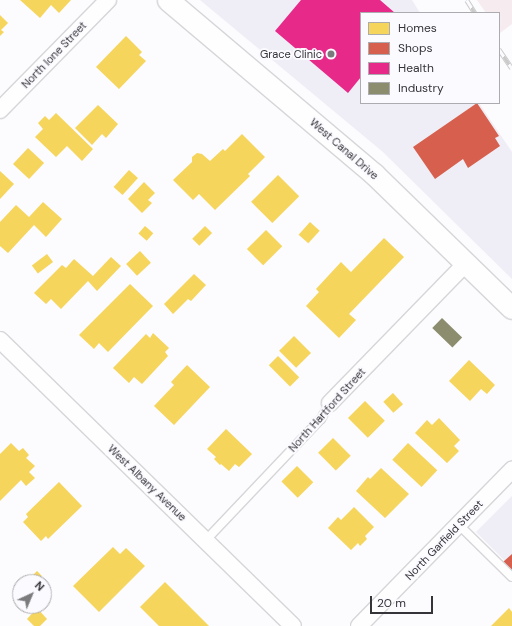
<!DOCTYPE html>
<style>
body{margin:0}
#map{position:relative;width:512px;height:626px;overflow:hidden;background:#fcfbfd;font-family:"DM Sans",sans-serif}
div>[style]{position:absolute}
.built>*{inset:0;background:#efedf6}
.green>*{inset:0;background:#f6ebef}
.homes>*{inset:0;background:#f6d55c;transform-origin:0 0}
.shops>*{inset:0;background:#d6604d}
.health>*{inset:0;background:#e7298a}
.industry>*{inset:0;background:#8c8c6e;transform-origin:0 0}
.roads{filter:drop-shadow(1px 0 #d6d6d9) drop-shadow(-1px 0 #d6d6d9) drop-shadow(0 1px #d6d6d9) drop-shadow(0 -1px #d6d6d9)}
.service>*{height:8px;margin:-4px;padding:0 4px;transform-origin:4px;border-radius:4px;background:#fffeff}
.minor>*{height:16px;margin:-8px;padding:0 8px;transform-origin:8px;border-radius:8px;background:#fffeff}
.tertiary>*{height:21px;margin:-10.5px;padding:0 10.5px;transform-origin:10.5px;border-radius:10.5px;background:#fffeff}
.rail>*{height:4.5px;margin-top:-2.25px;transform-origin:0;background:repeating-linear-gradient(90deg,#fbfafe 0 9px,#cacacb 0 18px);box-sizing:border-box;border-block:1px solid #cacacb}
.dots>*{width:11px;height:11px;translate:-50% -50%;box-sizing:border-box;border:2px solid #fbfafe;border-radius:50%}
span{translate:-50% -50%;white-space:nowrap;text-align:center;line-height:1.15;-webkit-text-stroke:4px #fbfafe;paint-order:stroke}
.poi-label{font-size:11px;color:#353438}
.right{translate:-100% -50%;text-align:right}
.street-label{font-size:11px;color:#353438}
.legend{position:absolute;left:360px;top:12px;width:140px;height:92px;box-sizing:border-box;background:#fbfafe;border:1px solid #acabaf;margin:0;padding:5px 7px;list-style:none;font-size:12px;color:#353438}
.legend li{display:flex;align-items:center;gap:8px;height:20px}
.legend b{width:20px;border:1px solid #acabaf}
.north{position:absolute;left:12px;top:574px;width:40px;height:40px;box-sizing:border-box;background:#fbfafe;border:1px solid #acabaf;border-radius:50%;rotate:44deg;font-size:11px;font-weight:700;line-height:16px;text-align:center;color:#353438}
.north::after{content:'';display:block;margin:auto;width:14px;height:18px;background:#7b7a7d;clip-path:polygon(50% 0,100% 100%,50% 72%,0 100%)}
.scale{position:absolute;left:370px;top:596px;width:63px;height:18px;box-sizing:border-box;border:2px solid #353438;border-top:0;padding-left:5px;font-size:12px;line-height:14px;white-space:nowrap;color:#353438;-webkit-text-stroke:3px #fbfafe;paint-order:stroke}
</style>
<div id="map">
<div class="built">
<i style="clip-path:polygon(200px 0,412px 0,420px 13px,361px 13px,361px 103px,479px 103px,512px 152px,512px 279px,383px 152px)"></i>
<i style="clip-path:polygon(512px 496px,512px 568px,476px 532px)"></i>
</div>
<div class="green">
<i style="clip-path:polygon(477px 0,512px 0,512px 24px,500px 33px,499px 13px,486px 13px)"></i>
</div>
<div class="homes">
<i style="clip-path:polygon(20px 0,71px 0,59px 13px,51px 5px,40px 18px)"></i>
<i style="clip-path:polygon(0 15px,8px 23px,1px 30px,4px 32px,0 36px)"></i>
<i style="clip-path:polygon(126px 36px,142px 52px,139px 55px,146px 61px,119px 89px,96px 67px)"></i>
<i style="clip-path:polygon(98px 105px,118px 124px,106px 138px,102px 134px,92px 145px,75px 128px)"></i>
<i style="clip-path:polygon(56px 113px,93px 149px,82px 161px,67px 146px,56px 157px,35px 137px,43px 129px,38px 123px,45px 116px,49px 120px)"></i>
<i style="clip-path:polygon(242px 134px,265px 157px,248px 174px,250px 176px,215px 210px,199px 194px,193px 200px,173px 180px,192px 162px,192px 157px,197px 153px,202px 154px,210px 161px,223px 149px,225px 151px)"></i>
<i style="left:28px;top:148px;width:22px;height:22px;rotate:43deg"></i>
<i style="left:129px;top:170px;width:12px;height:23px;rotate:42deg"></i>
<i style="clip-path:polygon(0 171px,14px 184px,0 199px)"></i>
<i style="left:278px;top:175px;width:30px;height:38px;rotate:45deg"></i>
<i style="clip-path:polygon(144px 182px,155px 193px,148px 200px,152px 203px,142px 213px,128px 199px)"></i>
<i style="clip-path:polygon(43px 202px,62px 219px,46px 237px,34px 225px,8px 253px,0 246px,0 222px,16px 205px,29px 217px)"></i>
<i style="left:310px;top:222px;width:13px;height:17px;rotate:42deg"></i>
<i style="left:145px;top:226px;width:11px;height:10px;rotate:41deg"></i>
<i style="left:205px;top:226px;width:10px;height:18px;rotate:45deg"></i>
<i style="left:266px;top:230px;width:23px;height:27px;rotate:45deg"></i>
<i style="clip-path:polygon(384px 238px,404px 257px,349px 314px,356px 320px,339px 338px,306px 306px,319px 292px,316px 289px,341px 262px,351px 272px)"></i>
<i style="left:140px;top:251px;width:16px;height:19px;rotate:47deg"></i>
<i style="left:47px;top:254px;width:10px;height:19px;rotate:53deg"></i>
<i style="clip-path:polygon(111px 257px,121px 266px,97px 291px,88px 281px,61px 309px,51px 299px,46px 304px,34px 293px,62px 265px,66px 268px,74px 259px,93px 276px)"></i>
<i style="clip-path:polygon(194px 274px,206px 285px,191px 301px,188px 299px,173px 314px,164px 304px)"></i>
<i style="clip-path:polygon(130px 284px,153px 306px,108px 352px,99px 343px,94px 349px,79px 335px)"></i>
<i style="clip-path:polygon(153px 333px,169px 348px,165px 352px,168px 356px,142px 384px,134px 377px,129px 383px,113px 368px,146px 334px,150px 338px)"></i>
<i style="left:294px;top:336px;width:24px;height:21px;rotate:45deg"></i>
<i style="left:278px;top:356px;width:30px;height:13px;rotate:45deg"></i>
<i style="clip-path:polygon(469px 360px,495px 385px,487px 394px,481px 389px,470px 401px,449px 381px)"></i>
<i style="clip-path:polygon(187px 365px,210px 387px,174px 425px,154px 406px,174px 385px,171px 382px)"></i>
<i style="left:393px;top:393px;width:15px;height:13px;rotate:48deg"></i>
<i style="left:365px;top:401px;width:28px;height:24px;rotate:45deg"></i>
<i style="clip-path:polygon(439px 418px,460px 440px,454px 446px,459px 451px,447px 463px,415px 433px,427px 420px,432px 425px)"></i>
<i style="clip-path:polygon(226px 429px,252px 454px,239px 467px,235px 464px,229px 471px,221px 464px,220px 465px,214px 459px,216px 457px,207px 449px)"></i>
<i style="left:333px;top:438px;width:25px;height:21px;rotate:45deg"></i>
<i style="clip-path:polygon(11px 443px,19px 451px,23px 448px,29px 455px,26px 458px,35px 466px,29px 472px,35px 478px,26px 486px,21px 480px,0 501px,0 454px)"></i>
<i style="left:408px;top:443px;width:40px;height:23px;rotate:43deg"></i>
<i style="left:297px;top:466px;width:23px;height:22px;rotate:45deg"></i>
<i style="clip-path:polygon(381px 468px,409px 494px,385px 518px,356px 491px,368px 477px,370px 479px)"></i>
<i style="clip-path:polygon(59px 482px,82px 506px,48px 539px,46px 536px,41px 541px,23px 522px,28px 517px,26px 514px)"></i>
<i style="clip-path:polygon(354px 507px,374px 527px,365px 536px,367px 539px,360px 546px,358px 543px,351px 550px,328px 528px,338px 517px,341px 520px)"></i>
<i style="clip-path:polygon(113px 547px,120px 554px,126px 548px,145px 566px,99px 612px,73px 586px)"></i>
<i style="left:37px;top:571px;width:7px;height:8px;rotate:45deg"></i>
<i style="clip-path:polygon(165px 582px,209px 626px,159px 626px,140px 607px)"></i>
<i style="clip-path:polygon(37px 608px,47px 619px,40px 626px,34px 626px,27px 619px)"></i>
<i style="clip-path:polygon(509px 608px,512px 612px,512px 626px,491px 626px)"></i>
</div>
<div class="shops">
<i style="clip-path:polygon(477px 103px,499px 136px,495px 138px,500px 146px,468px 168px,463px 159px,435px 179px,413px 147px)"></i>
<i style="clip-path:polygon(512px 554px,512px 571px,503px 562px)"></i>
</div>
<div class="health">
<i style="clip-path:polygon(301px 0,380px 0,395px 13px,361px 13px,361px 77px,348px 93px,275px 31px)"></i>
</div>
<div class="industry">
<i style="left:442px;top:318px;width:28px;height:14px;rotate:44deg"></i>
</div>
<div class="roads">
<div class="service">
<i style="left:459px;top:525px;width:74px;rotate:44.5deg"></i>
<i style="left:206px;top:540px;width:167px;rotate:-46.5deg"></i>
<i style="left:321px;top:419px;width:18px;rotate:-61deg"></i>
</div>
<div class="minor">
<i style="left:0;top:110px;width:154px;rotate:-45.5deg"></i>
<i style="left:0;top:340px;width:409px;rotate:44.3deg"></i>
<i style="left:330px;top:403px;width:195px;rotate:-45.8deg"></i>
<i style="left:359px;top:626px;width:219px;rotate:-45.6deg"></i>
</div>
<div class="tertiary">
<i style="left:168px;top:0;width:270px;rotate:40.2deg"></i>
<i style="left:374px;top:174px;width:192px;rotate:44.2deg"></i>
</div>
</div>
<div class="rail">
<i style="left:467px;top:0;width:15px;rotate:58deg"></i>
<i style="left:499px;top:49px;width:23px;rotate:56deg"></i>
</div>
<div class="dots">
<i style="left:331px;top:54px;background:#7b7a7d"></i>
</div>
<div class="poi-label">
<span class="right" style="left:322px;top:54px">Grace Clinic</span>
</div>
<div class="street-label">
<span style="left:54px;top:55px;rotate:-46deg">North Ione Street</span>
<span style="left:344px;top:149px;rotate:41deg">West Canal Drive</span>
<span style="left:327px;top:410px;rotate:-48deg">North Hartford Street</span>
<span style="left:147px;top:483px;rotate:44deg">West Albany Avenue</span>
<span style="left:444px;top:540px;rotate:-46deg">North Garfield Street</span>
</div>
<ul class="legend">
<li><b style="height:11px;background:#f6d55c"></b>Homes</li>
<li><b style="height:11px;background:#d6604d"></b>Shops</li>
<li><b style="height:11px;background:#e7298a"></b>Health</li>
<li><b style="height:11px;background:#8c8c6e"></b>Industry</li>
</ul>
<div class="north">N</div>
<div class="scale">20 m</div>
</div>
